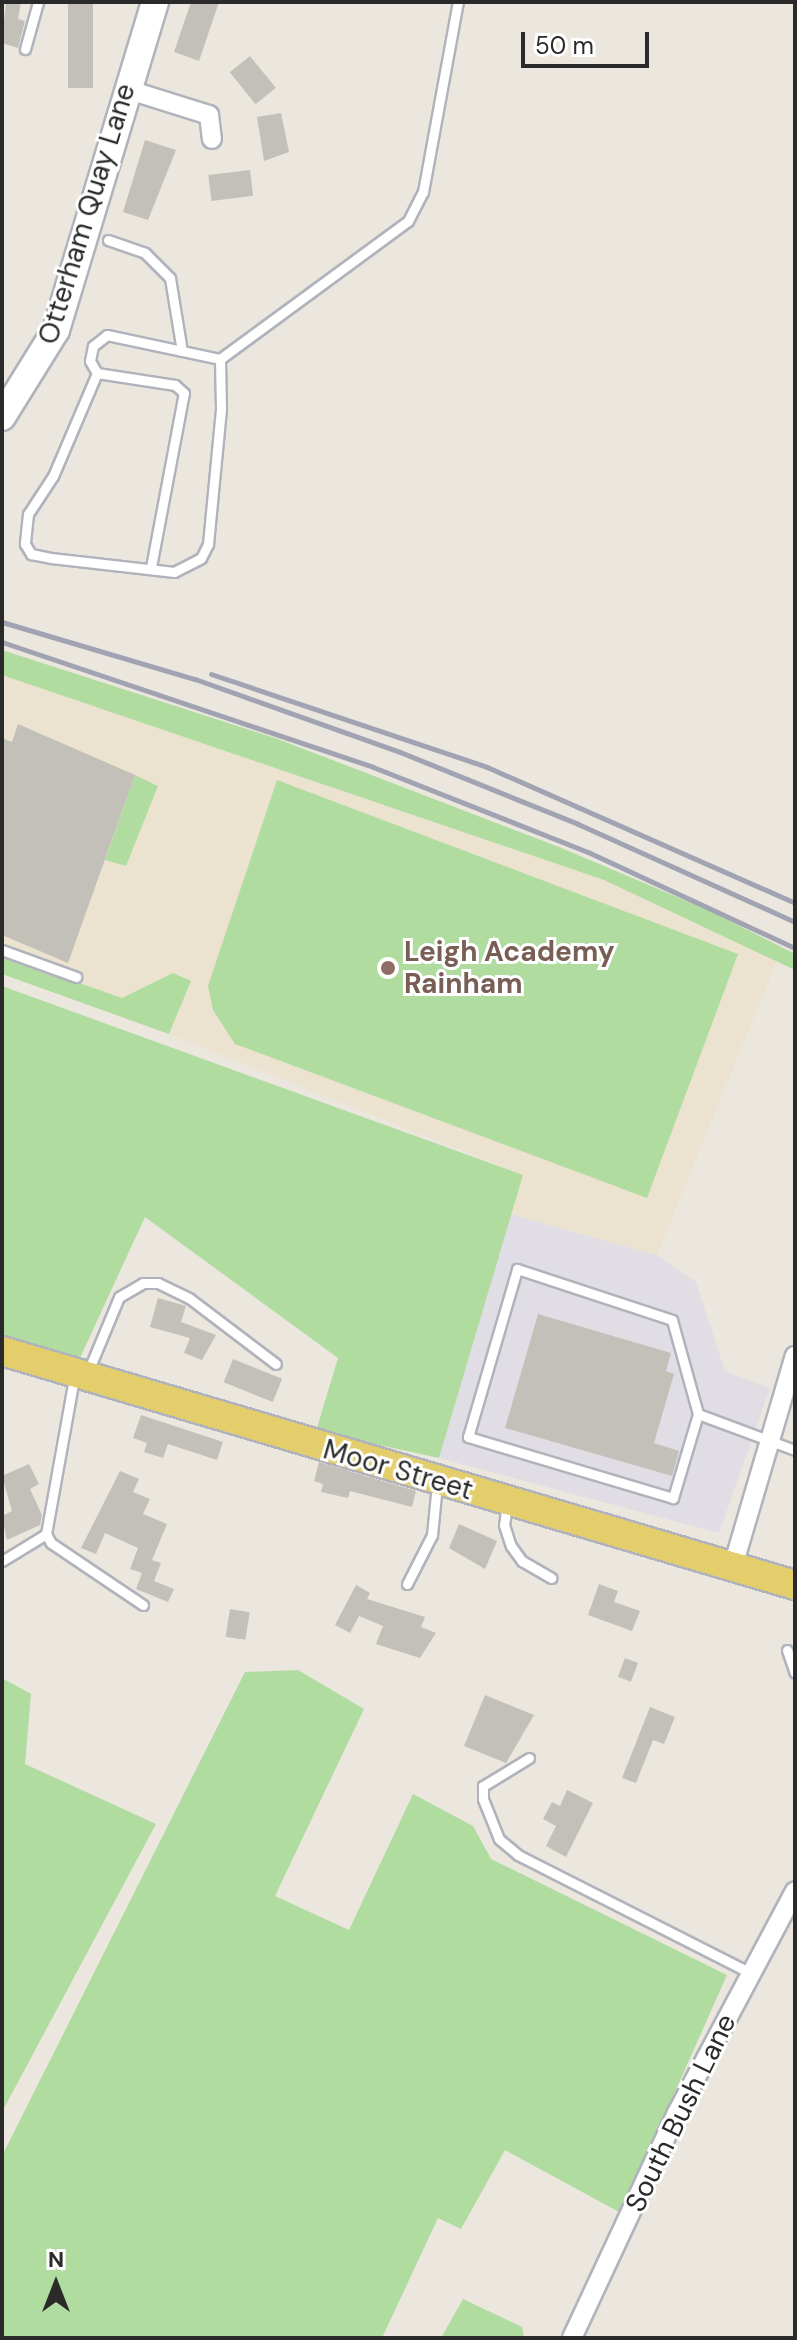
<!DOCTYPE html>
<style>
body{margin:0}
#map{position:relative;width:797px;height:2340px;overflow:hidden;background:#ebe6de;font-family:"DM Sans",sans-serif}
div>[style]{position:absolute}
.industrial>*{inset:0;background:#e0dee4}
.education>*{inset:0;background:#ebe3cf}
.green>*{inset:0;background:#b1dca0}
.building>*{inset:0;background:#c3c0ba;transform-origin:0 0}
.roads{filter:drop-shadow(2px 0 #b1b3bc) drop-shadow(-2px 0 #b1b3bc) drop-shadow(0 2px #b1b3bc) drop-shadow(0 -2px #b1b3bc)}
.lane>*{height:9px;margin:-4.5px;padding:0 4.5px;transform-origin:4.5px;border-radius:4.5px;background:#fff}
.street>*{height:18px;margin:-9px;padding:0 9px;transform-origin:9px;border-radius:9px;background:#fff}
.secondary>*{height:26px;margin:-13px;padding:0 13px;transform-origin:13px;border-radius:13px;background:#fff}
.primary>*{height:28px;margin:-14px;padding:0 14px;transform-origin:14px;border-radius:14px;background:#e3ce6b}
.rail>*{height:5px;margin:-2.5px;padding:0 2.5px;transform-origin:2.5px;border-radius:2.5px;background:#a1a3b3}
.dots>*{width:22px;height:22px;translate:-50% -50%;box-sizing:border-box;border:4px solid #fff;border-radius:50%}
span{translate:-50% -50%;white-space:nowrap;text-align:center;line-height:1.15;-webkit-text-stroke:6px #fff;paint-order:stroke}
.street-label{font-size:28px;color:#2a2a2a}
.education-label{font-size:28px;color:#785e54;font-weight:700}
.left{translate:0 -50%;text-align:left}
.frame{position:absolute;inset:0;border:4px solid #2a2a2a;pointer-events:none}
.north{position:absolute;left:16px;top:2244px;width:80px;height:80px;-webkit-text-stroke:6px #fff;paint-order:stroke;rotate:0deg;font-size:22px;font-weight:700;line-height:32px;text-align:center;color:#2a2a2a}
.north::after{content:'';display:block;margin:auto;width:28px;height:36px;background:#2a2a2a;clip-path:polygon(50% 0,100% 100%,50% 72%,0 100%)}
.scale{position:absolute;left:521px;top:32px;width:128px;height:36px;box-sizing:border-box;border:4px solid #2a2a2a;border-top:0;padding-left:10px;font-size:24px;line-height:28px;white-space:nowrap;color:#2a2a2a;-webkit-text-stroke:6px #fff;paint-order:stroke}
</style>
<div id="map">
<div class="industrial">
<i style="clip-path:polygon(510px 1214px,657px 1255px,696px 1282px,725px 1371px,770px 1388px,719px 1533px,439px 1458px)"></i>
</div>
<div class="education">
<i style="clip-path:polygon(2px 675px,604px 880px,777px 961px,657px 1255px,510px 1214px,523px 1175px,169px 1034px,2px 974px)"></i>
</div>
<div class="green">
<i style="clip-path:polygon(2px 650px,275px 738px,559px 847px,708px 910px,795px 954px,795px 970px,604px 880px,2px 675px)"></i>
<i style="clip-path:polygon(135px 775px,158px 786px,126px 866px,105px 860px)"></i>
<i style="clip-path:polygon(277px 780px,738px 954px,647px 1198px,235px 1044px,213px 1010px,208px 986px)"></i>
<i style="clip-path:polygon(2px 956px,122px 998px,173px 973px,191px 981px,169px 1034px,2px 974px)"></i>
<i style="clip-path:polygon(2px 986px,523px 1175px,439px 1458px,316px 1431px,338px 1358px,145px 1217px,80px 1358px,2px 1335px)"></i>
<i style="clip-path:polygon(298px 1670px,364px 1709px,275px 1896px,349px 1930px,413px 1794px,473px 1826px,491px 1859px,727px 1975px,621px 2213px,505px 2150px,461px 2229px,438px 2218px,382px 2338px,2px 2338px,2px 2156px,245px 1672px)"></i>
<i style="clip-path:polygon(2px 1678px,31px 1694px,25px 1764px,156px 1824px,2px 2112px)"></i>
<i style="clip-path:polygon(463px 2299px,522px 2327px,524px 2338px,441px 2338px)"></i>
</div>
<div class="building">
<i style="clip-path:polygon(6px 2px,21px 2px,18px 19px,25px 21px,18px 48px,2px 43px)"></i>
<i style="left:68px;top:2px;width:25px;height:86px"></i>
<i style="clip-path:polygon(191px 2px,219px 2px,199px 61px,174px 52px)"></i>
<i style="left:250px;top:56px;width:41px;height:26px;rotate:51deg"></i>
<i style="clip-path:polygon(281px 113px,289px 152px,264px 161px,257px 117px)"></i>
<i style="clip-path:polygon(145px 140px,176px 150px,148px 220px,123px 212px)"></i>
<i style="left:250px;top:170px;width:26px;height:42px;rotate:83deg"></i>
<i style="clip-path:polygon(18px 724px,135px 775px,68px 963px,2px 935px,2px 738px,12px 742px)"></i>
<i style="clip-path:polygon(158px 1298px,186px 1306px,181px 1322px,216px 1335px,202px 1360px,184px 1353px,190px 1338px,150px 1327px)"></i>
<i style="clip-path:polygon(538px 1314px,671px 1353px,666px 1371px,674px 1374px,654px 1443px,679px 1451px,672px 1476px,505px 1428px)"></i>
<i style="left:233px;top:1359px;width:53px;height:25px;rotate:22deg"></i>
<i style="clip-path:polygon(141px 1415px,223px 1442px,217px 1460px,168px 1444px,163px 1458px,144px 1452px,147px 1443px,133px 1438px)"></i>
<i style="clip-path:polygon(319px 1462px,416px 1491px,412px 1507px,350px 1491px,348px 1498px,321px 1492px,323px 1484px,314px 1481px)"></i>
<i style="clip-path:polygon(29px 1464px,39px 1484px,30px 1489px,42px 1515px,40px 1525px,7px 1540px,2px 1516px,12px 1511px,2px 1476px)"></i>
<i style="clip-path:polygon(120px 1471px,139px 1479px,133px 1492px,150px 1499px,143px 1514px,167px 1524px,152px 1560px,161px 1563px,154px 1581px,174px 1589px,168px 1602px,136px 1589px,142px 1573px,130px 1569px,138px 1548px,105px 1533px,96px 1554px,81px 1548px)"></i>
<i style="clip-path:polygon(459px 1524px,497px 1541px,485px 1569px,449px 1548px)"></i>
<i style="clip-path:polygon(599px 1584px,618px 1591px,614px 1602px,640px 1611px,632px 1631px,588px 1615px)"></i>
<i style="clip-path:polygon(356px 1585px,370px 1593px,367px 1599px,425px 1617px,421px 1627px,436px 1633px,420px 1658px,376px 1644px,383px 1626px,359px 1616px,350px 1633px,335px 1625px)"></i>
<i style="left:230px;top:1609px;width:20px;height:28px;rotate:9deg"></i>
<i style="left:625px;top:1658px;width:14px;height:20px;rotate:21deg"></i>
<i style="clip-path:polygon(485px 1695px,534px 1715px,506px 1763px,464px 1746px)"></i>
<i style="clip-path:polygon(650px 1707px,675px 1717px,664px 1744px,653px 1740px,636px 1783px,622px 1778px)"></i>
<i style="clip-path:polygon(567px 1790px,593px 1803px,566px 1857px,546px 1846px,556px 1826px,543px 1819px,552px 1802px,560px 1806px)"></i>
</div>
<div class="roads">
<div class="lane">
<i style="left:25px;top:49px;width:49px;rotate:-74.5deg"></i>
<i style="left:108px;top:240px;width:39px;rotate:19deg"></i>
<i style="left:145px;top:253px;width:35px;rotate:45deg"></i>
<i style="left:170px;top:278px;width:74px;rotate:80.7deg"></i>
<i style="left:97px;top:373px;width:112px;rotate:113.1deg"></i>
<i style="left:53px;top:476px;width:45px;rotate:123.3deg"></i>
<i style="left:28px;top:514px;width:30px;rotate:96deg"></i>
<i style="left:25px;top:544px;width:12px;rotate:59deg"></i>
<i style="left:31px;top:554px;width:20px;rotate:11deg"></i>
<i style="left:51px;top:558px;width:124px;rotate:6.5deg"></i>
<i style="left:174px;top:572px;width:30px;rotate:-27deg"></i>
<i style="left:201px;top:558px;width:16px;rotate:-63deg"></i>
<i style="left:208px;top:544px;width:137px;rotate:-84.5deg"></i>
<i style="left:221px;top:408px;width:49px;rotate:-91.2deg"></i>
<i style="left:151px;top:567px;width:177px;rotate:-79.3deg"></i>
<i style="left:184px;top:393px;width:12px;rotate:-138deg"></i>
<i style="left:175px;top:385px;width:79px;rotate:-171.3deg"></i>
<i style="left:97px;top:373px;width:14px;rotate:-120deg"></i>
<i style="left:90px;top:361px;width:15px;rotate:-79deg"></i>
<i style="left:93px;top:346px;width:18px;rotate:-38deg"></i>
<i style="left:107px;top:335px;width:116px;rotate:12deg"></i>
<i style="left:220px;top:359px;width:233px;rotate:-36.3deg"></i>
<i style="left:408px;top:221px;width:33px;rotate:-63deg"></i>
<i style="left:423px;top:192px;width:193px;rotate:-79.6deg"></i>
<i style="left:2px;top:950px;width:79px;rotate:20deg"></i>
<i style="left:87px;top:1374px;width:83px;rotate:-67.4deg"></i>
<i style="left:119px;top:1297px;width:28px;rotate:-30deg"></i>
<i style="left:143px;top:1283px;width:15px"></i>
<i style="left:158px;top:1283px;width:34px;rotate:26deg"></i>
<i style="left:189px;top:1298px;width:109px;rotate:37.2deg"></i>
<i style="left:698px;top:1414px;width:88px;rotate:106.6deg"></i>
<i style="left:673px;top:1498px;width:214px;rotate:-163.4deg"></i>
<i style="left:468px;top:1437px;width:175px;rotate:-73.7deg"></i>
<i style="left:517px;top:1269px;width:163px;rotate:18.2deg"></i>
<i style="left:672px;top:1320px;width:98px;rotate:74.5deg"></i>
<i style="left:698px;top:1414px;width:103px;rotate:20.4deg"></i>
<i style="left:507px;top:1504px;width:21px;rotate:98deg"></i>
<i style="left:504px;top:1525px;width:22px;rotate:72deg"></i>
<i style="left:511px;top:1546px;width:19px;rotate:54deg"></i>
<i style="left:522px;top:1561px;width:34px;rotate:30deg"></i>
<i style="left:46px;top:1534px;width:10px;rotate:61deg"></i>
<i style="left:51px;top:1543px;width:111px;rotate:34deg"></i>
<i style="left:2px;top:1561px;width:52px;rotate:-31.5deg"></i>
<i style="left:46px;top:1534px;width:158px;rotate:-79.8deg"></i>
<i style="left:407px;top:1584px;width:55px;rotate:-63deg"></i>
<i style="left:432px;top:1535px;width:51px;rotate:-84.4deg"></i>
<i style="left:787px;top:1650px;width:24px;rotate:71deg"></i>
<i style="left:529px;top:1758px;width:54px;rotate:148.7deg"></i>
<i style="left:483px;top:1786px;width:13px;rotate:90deg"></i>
<i style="left:483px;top:1799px;width:43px;rotate:68.2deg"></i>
<i style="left:499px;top:1839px;width:25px;rotate:40deg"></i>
<i style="left:518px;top:1855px;width:261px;rotate:26.9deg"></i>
</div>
<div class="street">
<i style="left:126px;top:89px;width:87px;rotate:17.4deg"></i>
<i style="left:209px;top:115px;width:24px;rotate:83deg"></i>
<i style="left:733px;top:1566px;width:219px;rotate:-73.6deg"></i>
<i style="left:572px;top:2338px;width:248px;rotate:-65deg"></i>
<i style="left:677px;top:2113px;width:251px;rotate:-62deg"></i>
</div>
<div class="secondary">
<i style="left:2px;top:417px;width:102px;rotate:-58.2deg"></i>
<i style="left:56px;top:330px;width:343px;rotate:-73.2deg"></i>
</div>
<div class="primary">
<i style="left:2px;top:1351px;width:827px;rotate:16.44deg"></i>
</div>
</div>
<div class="rail">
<i style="left:2px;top:622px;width:201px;rotate:16.5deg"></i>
<i style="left:195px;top:679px;width:218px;rotate:19.6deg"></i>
<i style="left:400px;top:752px;width:192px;rotate:22deg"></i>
<i style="left:578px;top:824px;width:238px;rotate:24.3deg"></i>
<i style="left:2px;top:642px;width:391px;rotate:18.6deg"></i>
<i style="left:373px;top:767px;width:231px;rotate:21.6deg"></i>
<i style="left:588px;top:852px;width:228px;rotate:24.9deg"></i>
<i style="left:211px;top:674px;width:291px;rotate:18.6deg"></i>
<i style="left:487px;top:767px;width:337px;rotate:23.8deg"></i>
</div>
<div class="dots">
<i style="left:388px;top:968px;background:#8d6e63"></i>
</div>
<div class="street-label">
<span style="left:87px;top:214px;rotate:-73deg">Otterham Quay Lane</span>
<span style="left:398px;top:1470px;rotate:16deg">Moor Street</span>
<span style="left:681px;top:2113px;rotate:-64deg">South Bush Lane</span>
</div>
<div class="education-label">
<span class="left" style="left:404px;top:968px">Leigh Academy<br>Rainham</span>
</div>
<div class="frame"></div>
<div class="north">N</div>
<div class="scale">50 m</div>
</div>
